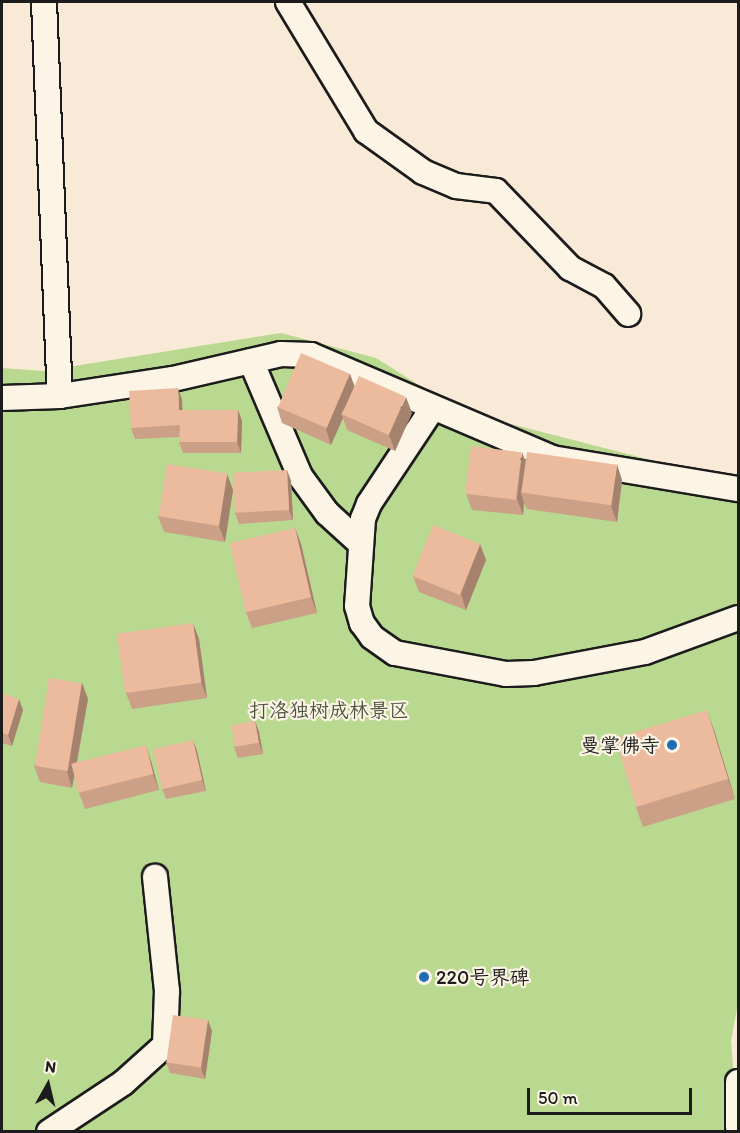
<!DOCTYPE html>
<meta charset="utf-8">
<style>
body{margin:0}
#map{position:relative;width:740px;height:1133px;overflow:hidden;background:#f9e9d7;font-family:Itim,"LXGW WenKai TC",sans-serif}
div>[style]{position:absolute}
.green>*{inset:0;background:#b9d890}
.roads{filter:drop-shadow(2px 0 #1c1c1c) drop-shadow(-2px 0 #1c1c1c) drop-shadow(0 2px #1c1c1c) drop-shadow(0 -2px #1c1c1c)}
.minor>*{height:24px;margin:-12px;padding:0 12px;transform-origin:12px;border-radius:12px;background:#fcf5e5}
.wall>*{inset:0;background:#cba087}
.shaded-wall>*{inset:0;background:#a5826e}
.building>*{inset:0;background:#ecba9d;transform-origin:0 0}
.dots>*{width:16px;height:16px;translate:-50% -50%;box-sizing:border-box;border:3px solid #fcf5e5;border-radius:50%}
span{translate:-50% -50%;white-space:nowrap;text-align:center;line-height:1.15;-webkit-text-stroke:4.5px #fcf5e5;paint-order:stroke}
.park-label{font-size:20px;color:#4b543f}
.poi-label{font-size:20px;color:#1c1c1c}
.right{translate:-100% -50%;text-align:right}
.left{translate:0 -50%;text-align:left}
.frame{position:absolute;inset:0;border:3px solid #1c1c1c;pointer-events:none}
.north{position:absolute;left:18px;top:1055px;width:60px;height:60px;-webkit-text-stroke:4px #fcf5e5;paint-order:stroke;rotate:8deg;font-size:16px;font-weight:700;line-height:24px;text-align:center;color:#1c1c1c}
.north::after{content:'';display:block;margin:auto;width:21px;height:27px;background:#1c1c1c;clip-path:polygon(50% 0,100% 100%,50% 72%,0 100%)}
.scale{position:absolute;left:527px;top:1088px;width:165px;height:27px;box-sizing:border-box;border:3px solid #1c1c1c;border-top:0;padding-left:8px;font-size:18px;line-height:21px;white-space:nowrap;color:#1c1c1c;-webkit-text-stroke:4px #fcf5e5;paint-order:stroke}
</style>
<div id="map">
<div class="green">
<i style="clip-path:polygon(281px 333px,376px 358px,460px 411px,678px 467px,738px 476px,738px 1003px,731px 1041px,738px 1131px,2px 1131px,2px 368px,43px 371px)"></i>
</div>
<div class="roads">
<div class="minor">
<i style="left:44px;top:2px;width:394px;rotate:87.7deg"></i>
<i style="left:288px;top:2px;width:151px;rotate:58.8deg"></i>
<i style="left:366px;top:131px;width:70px;rotate:35.7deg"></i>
<i style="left:423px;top:172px;width:36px;rotate:23deg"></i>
<i style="left:456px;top:186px;width:40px;rotate:7.1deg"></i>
<i style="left:496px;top:191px;width:107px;rotate:46.1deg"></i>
<i style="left:570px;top:268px;width:38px;rotate:28deg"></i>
<i style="left:604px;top:286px;width:37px;rotate:49deg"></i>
<i style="left:251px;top:361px;width:125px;rotate:66.9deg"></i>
<i style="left:300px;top:476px;width:46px;rotate:53.9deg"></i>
<i style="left:327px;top:513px;width:45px;rotate:42.3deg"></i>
<i style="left:2px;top:398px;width:58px;rotate:-2deg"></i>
<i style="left:60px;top:396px;width:114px;rotate:-8.6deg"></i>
<i style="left:173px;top:379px;width:111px;rotate:-13deg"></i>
<i style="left:281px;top:354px;width:30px;rotate:2deg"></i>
<i style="left:311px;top:355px;width:262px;rotate:23.1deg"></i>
<i style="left:552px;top:458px;width:189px;rotate:9.5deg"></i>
<i style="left:432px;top:409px;width:114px;rotate:123.6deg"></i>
<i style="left:369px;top:504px;width:16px;rotate:112deg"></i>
<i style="left:363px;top:519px;width:87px;rotate:93.9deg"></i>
<i style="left:357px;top:606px;width:18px;rotate:74deg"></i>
<i style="left:362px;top:623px;width:17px;rotate:54deg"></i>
<i style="left:372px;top:637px;width:28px;rotate:35deg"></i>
<i style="left:395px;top:653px;width:113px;rotate:10.7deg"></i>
<i style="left:506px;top:674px;width:28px;rotate:-2deg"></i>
<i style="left:534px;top:673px;width:113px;rotate:-10.7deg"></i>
<i style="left:645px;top:652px;width:99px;rotate:-20.1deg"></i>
<i style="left:738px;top:1082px;width:45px;rotate:90deg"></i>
<i style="left:49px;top:1132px;width:89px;rotate:-33.5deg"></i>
<i style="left:123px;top:1083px;width:57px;rotate:-42.1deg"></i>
<i style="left:165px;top:1045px;width:54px;rotate:-87.9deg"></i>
<i style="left:167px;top:991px;width:115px;rotate:-96deg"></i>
</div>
</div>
<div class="wall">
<i style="clip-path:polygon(350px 374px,354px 386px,412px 413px,395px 451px,347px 430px,343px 418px,331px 445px,282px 423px,277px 407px)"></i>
<i style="clip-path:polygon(182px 399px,182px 410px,238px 410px,242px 421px,241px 453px,183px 453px,179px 442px,179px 437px,135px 439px,131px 428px)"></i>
<i style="clip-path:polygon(526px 460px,622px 480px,617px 522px,527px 509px,524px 503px,523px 515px,472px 510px,466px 494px)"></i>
<i style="clip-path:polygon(287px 470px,291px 481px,293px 520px,239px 524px,235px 513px)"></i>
<i style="clip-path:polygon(227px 474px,233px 490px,225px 542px,164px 532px,158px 516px)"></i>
<i style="clip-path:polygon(295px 528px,301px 544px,317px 613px,252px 628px,246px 612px)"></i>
<i style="clip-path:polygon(480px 544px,486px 560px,466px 610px,419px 592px,413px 576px)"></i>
<i style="clip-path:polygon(199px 639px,207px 698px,132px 709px,126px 693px)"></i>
<i style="clip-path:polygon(82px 683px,88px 699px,77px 763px,151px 761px,159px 790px,85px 809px,79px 793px,74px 776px,72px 788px,40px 782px,34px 766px)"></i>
<i style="clip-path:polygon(2px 693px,23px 710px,12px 746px,2px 743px)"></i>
<i style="clip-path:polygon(255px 721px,259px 732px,263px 754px,238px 758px,234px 747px)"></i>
<i style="clip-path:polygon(714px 730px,735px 799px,643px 827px,636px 807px)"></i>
<i style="clip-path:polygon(193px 740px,197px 751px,206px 791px,166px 799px,162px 789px)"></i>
<i style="clip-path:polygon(212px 1031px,205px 1079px,170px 1073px,166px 1062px)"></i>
</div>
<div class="shaded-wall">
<i style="clip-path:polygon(350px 374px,356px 390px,341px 414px,343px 418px,331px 445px,326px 429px)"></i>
<i style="clip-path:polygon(178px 388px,182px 399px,183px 421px,179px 410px)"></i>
<i style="clip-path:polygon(406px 397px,412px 413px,395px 451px,389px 435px)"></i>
<i style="clip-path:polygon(238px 410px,242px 421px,241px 453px,237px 442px)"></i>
<i style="clip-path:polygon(522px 452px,528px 468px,521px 493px,524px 503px,523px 515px,517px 499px)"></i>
<i style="clip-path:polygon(617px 464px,622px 480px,617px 522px,611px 506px)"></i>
<i style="clip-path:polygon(287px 470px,291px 481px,293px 520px,289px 510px)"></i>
<i style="clip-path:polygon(227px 474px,233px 490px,225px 542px,219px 526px)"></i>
<i style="clip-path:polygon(295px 528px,301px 544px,317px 613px,311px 597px)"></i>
<i style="clip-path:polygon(480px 544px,486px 560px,466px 610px,461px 594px)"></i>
<i style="clip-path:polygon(193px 623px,199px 639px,207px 698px,201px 682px)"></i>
<i style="clip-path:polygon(82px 683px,88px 699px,72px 788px,67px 772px)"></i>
<i style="clip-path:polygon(19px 699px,23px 710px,12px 746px,8px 735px)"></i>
<i style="clip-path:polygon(707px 710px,714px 730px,735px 799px,728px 779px)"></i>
<i style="clip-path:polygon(255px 721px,259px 732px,263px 754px,259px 743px)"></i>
<i style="clip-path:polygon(193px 740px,197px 751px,206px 791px,202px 780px)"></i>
<i style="clip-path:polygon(146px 745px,151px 761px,159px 790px,153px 774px)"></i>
<i style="clip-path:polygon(208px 1020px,212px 1031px,205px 1079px,201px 1068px)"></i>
</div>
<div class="building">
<i style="left:301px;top:353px;width:53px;height:59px;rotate:23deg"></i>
<i style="left:359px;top:376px;width:51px;height:42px;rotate:24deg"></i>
<i style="clip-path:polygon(178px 388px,179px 410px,238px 410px,237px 442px,179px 442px,180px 425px,131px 428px,129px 391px)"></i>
<i style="left:471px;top:446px;width:51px;height:48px;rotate:7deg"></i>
<i style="left:527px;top:452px;width:91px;height:41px;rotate:8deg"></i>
<i style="left:167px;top:464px;width:61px;height:53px;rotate:9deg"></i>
<i style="left:287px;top:470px;width:40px;height:54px;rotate:87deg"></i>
<i style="left:433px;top:525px;width:51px;height:55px;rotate:22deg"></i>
<i style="left:295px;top:528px;width:71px;height:67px;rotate:77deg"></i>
<i style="left:193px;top:623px;width:60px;height:77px;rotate:82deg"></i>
<i style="left:49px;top:678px;width:33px;height:89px;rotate:9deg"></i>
<i style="clip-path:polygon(2px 693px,19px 699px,8px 735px,2px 733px)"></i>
<i style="left:707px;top:710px;width:72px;height:96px;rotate:73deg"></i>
<i style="left:255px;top:721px;width:22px;height:24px;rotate:80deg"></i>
<i style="left:193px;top:740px;width:41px;height:41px;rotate:77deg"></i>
<i style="left:146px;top:745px;width:30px;height:77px;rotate:76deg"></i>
<i style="left:173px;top:1015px;width:35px;height:48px;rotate:8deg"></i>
</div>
<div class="dots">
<i style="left:672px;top:745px;background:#1f6fb2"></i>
<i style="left:424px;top:977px;background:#1f6fb2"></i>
</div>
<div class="park-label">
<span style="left:329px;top:710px">打洛独树成林景区</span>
</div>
<div class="poi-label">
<span class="right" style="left:660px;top:745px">曼掌佛寺</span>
<span class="left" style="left:436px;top:977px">220号界碑</span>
</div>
<div class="frame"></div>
<div class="north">N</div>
<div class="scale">50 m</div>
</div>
